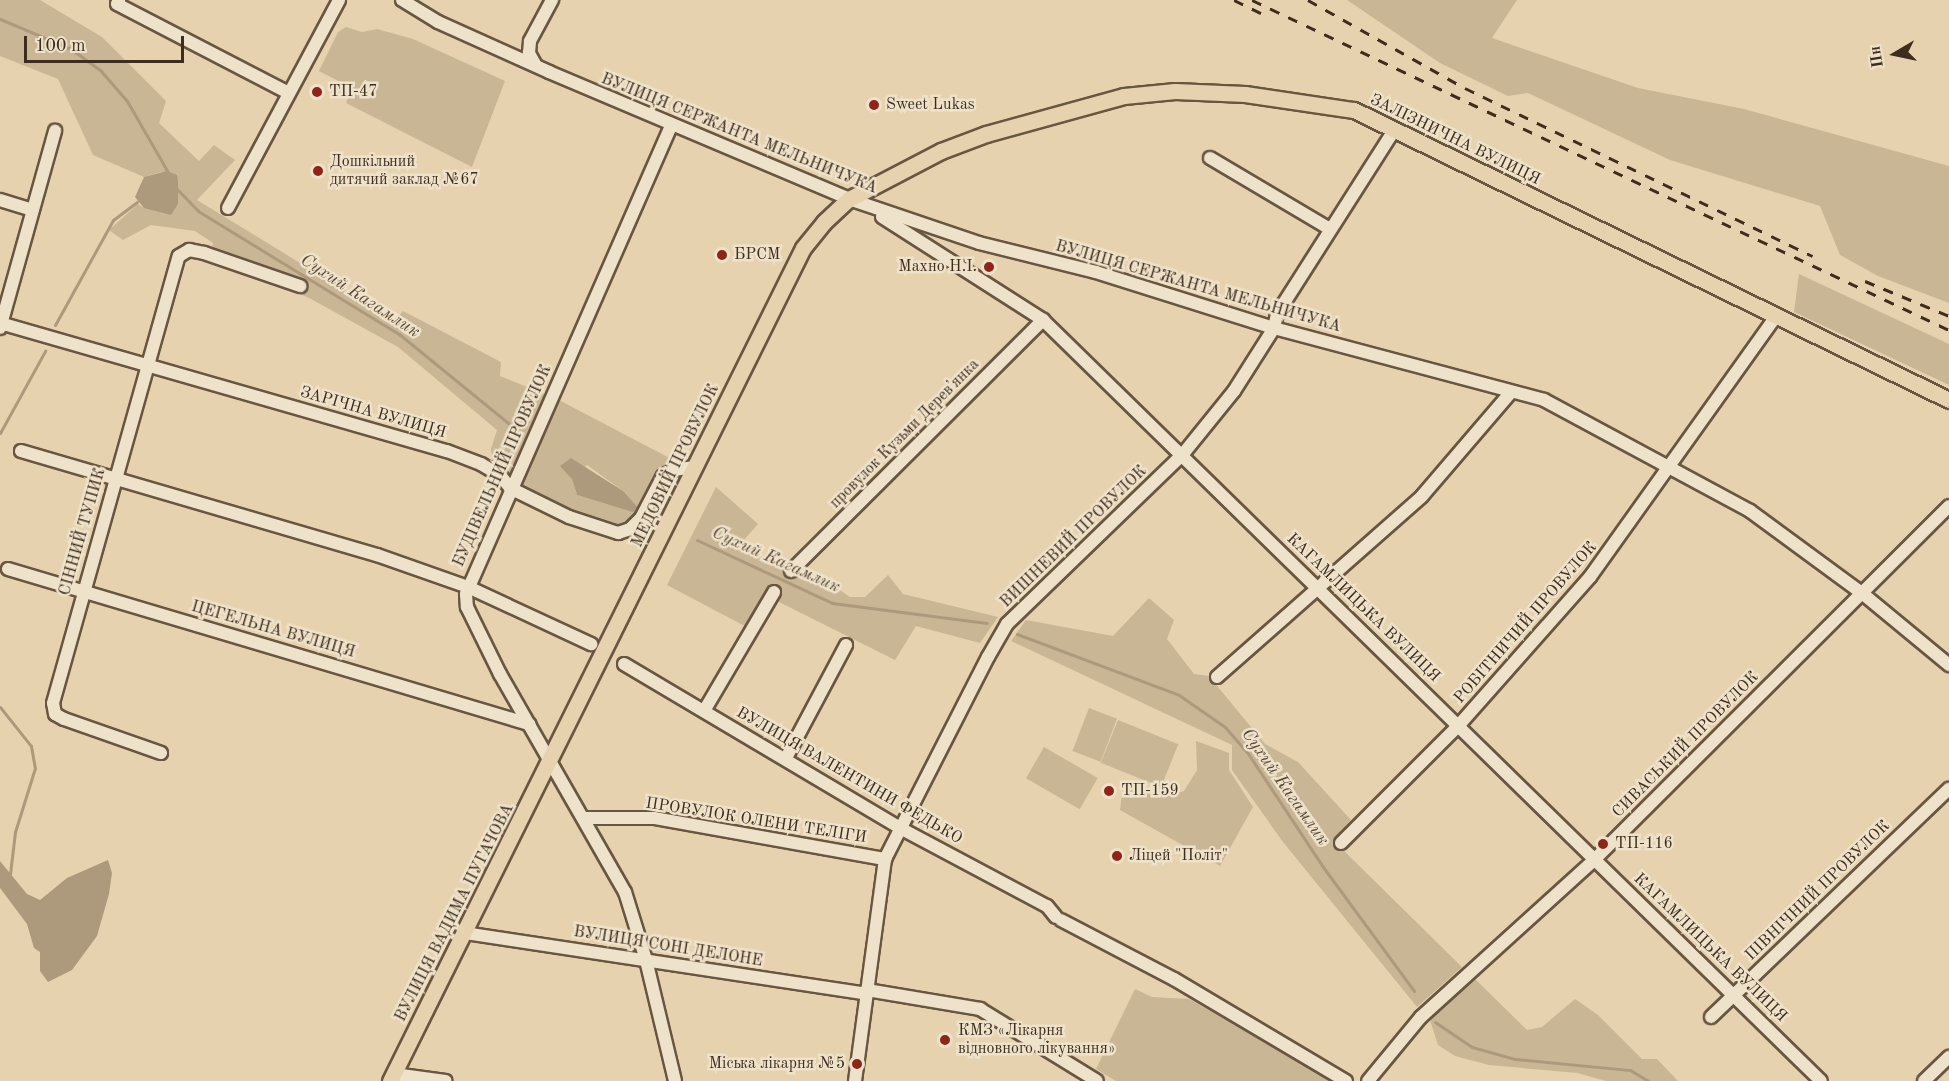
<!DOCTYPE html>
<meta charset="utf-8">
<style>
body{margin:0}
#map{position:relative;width:1949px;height:1081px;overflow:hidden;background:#e6d2ae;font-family:"Old Standard TT",serif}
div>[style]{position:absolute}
.green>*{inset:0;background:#c9b695;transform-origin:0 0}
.water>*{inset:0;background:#ad9a7d}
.stream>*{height:3px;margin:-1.5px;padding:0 1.5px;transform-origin:1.5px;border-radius:1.5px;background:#ad9a7d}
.roads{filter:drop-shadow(2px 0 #685641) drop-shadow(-2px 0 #685641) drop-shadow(0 2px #685641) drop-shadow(0 -2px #685641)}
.minor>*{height:12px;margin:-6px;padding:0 6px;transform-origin:6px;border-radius:6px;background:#efe2ca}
.major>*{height:15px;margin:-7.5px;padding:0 7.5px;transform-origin:7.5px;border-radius:7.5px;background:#e6d2ae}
.rail>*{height:3px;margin-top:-1.5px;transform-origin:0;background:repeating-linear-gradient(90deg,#3e2c1d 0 10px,transparent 0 20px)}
.dots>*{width:16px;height:16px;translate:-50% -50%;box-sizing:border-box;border:3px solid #efe2ca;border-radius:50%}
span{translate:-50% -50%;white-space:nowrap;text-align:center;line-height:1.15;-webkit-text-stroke:5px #efe2ca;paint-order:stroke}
.poi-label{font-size:16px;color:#3e2c1d}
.left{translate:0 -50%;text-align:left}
.right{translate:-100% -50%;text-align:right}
.street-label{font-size:16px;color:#3e2c1d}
.water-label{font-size:18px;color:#5a4835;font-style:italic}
.north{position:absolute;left:1865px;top:24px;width:60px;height:60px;-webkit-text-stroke:4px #efe2ca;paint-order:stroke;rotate:261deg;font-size:16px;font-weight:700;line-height:24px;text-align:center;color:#3e2c1d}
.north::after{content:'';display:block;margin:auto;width:21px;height:27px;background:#3e2c1d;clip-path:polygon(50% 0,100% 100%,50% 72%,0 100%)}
.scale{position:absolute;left:24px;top:36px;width:160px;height:27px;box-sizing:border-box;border:3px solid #3e2c1d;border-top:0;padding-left:8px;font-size:18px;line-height:21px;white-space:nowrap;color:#3e2c1d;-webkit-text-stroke:4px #efe2ca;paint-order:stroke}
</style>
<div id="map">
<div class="green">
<i style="clip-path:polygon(evenodd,0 0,40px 0,102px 37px,166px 101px,159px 123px,199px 161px,214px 145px,235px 160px,197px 200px,323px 277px,398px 317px,403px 311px,501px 362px,500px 376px,557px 399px,679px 463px,640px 542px,523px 488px,493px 467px,491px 449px,497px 430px,398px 347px,311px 299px,211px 252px,213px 243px,195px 231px,151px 225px,123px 240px,109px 230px,138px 204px,144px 208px,177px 189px,178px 182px,161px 172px,144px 177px,93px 155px,58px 79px,0 56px,0 0,587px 465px,623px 491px,632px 512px,577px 495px,572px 479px,587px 465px)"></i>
<i style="clip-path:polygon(1347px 0,1517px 0,1492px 38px,1638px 88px,1744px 109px,1949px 166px,1949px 303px,1878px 276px,1840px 255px,1820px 206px,1670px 160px,1528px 93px,1508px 96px,1440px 63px)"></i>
<i style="clip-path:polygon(346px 27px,362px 32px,377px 29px,413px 39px,505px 81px,472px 167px,346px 103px,352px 88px,319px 71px,338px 32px)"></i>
<i style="clip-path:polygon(1799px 274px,1949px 344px,1949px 385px,1794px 312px)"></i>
<i style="clip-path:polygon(716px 487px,758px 524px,736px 549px,807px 568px,850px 597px,865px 597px,888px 575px,903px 594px,998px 617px,980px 643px,916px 626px,895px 660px,775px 600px,756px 632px,667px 585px)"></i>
<i style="clip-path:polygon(1149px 598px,1174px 620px,1167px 639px,1194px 674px,1209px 676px,1265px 744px,1298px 762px,1351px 820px,1335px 837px,1341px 848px,1462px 967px,1417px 1007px,1283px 842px,1232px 770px,1232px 745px,1011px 641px,1026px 620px,1113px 636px)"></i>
<i style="left:1089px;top:708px;width:30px;height:46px;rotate:21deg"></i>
<i style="left:1118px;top:720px;width:65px;height:46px;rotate:22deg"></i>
<i style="clip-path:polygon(1196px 741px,1229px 753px,1229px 770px,1253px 807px,1220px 866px,1120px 810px,1122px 794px,1133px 786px,1167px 796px,1184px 791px,1197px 770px)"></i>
<i style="left:1044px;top:747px;width:62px;height:36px;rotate:30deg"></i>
<i style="clip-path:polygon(1473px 977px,1527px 1030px,1542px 1027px,1575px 999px,1598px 1015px,1642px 1059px,1657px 1059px,1678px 1081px,1606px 1081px,1577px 1073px,1489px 1065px,1455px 1056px,1438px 1045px,1429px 1017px)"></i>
<i style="clip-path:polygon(1135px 989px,1152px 997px,1189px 999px,1336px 1081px,1116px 1081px,1096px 1069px)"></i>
</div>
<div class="water">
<i style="clip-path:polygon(167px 171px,177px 175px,178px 182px,178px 204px,171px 215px,144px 208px,135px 197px,144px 177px)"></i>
<i style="clip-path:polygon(571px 458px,623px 491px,640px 510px,632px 512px,577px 495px,572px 479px,560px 466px)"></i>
<i style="clip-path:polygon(108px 860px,112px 873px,109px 894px,97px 936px,72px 970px,48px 982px,40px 971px,40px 952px,34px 948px,27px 924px,0 888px,0 861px,27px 894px,40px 900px,67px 878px)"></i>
</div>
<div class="stream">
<i style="left:0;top:19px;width:77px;rotate:22.9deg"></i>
<i style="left:71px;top:49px;width:37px;rotate:36deg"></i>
<i style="left:101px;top:71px;width:40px;rotate:49deg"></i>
<i style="left:127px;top:101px;width:84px;rotate:60.1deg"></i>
<i style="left:176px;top:188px;width:32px;rotate:46deg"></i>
<i style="left:198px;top:211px;width:236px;rotate:31.5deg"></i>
<i style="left:399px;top:334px;width:141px;rotate:39.2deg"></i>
<i style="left:55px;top:325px;width:120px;rotate:-61.1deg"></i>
<i style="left:113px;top:220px;width:30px;rotate:-37deg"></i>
<i style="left:0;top:433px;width:94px;rotate:-61.2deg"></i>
<i style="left:697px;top:540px;width:149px;rotate:25deg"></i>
<i style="left:832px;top:603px;width:156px;rotate:7.4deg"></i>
<i style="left:1017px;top:634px;width:173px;rotate:20.6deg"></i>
<i style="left:1179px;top:695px;width:56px;rotate:34.8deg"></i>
<i style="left:1225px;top:727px;width:33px;rotate:49deg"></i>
<i style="left:1247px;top:752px;width:138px;rotate:56.5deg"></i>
<i style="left:1323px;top:867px;width:154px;rotate:53.7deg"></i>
<i style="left:0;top:707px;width:50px;rotate:51.5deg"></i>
<i style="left:31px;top:746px;width:22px;rotate:80deg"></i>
<i style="left:35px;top:768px;width:67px;rotate:107.4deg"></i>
<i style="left:15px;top:832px;width:42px;rotate:96.8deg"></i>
<i style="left:1435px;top:1022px;width:45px;rotate:34deg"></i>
<i style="left:1472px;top:1047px;width:45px;rotate:15.6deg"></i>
<i style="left:1515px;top:1059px;width:116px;rotate:5.5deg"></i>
<i style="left:1630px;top:1070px;width:21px;rotate:31deg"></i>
</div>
<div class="roads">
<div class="minor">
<i style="left:119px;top:0;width:4px;rotate:117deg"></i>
<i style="left:117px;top:4px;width:191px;rotate:27.4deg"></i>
<i style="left:402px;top:0;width:42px;rotate:31.4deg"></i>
<i style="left:438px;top:22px;width:122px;rotate:24.2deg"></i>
<i style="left:549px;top:72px;width:326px;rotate:22.9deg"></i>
<i style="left:849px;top:199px;width:137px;rotate:18.7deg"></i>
<i style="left:979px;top:243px;width:121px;rotate:13.9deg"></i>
<i style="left:1096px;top:272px;width:187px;rotate:17.5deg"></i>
<i style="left:1274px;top:328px;width:279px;rotate:14.9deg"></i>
<i style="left:1544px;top:400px;width:234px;rotate:28.3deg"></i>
<i style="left:1750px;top:511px;width:140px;rotate:36.3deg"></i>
<i style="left:1863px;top:594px;width:112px;rotate:39.5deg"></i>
<i style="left:535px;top:64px;width:13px;rotate:-119deg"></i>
<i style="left:529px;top:53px;width:12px;rotate:-85deg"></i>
<i style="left:530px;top:41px;width:47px;rotate:-61.8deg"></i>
<i style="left:671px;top:126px;width:511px;rotate:113.66deg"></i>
<i style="left:466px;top:594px;width:13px;rotate:86deg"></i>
<i style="left:467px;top:607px;width:75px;rotate:63.8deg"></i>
<i style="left:500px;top:674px;width:251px;rotate:60.2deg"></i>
<i style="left:625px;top:892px;width:71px;rotate:72.8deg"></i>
<i style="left:646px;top:960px;width:124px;rotate:76.5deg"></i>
<i style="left:1210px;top:158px;width:139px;rotate:30.6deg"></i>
<i style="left:0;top:200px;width:34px;rotate:17deg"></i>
<i style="left:228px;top:208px;width:236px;rotate:-61.9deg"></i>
<i style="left:882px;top:217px;width:191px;rotate:32.6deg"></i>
<i style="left:1043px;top:320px;width:1088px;rotate:44.37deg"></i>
<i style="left:0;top:323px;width:465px;rotate:16deg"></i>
<i style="left:447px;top:451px;width:36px;rotate:21deg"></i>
<i style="left:481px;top:464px;width:23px;rotate:31deg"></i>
<i style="left:501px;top:476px;width:15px;rotate:53deg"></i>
<i style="left:510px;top:488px;width:66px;rotate:26.2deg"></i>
<i style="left:569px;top:517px;width:52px;rotate:18.1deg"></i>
<i style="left:618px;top:533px;width:13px;rotate:-18deg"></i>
<i style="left:630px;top:529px;width:16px;rotate:-45deg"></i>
<i style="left:641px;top:518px;width:47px;rotate:-62.4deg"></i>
<i style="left:663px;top:476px;width:12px;rotate:-31deg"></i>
<i style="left:673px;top:470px;width:22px;rotate:-8deg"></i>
<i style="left:0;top:328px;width:205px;rotate:-74.4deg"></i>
<i style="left:21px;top:451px;width:371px;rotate:16.3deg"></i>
<i style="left:377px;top:555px;width:96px;rotate:19.4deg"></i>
<i style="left:468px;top:587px;width:136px;rotate:24.9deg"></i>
<i style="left:8px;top:569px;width:544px;rotate:16.57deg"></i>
<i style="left:791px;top:571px;width:356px;rotate:-44.9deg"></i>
<i style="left:624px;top:664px;width:321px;rotate:30.7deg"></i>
<i style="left:900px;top:828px;width:166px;rotate:28deg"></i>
<i style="left:1047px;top:906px;width:14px;rotate:51deg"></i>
<i style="left:1217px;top:677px;width:273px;rotate:-41.4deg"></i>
<i style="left:1422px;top:496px;width:137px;rotate:-49.4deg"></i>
<i style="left:704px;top:711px;width:138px;rotate:-59.5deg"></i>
<i style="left:161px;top:753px;width:103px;rotate:-160.7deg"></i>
<i style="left:64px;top:719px;width:10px;rotate:-151deg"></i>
<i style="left:55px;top:714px;width:11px;rotate:-100deg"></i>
<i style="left:53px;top:703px;width:464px;rotate:-74.3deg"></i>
<i style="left:179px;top:256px;width:12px;rotate:-31deg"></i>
<i style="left:189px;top:250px;width:15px;rotate:11deg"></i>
<i style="left:204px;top:253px;width:102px;rotate:19deg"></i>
<i style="left:786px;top:758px;width:128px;rotate:-62deg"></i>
<i style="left:585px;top:818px;width:69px"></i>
<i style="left:654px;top:818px;width:235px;rotate:10.1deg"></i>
<i style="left:1341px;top:843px;width:167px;rotate:-45deg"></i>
<i style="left:1459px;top:725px;width:198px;rotate:-48.5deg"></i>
<i style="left:1590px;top:577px;width:318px;rotate:-54.5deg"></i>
<i style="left:1061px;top:920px;width:127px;rotate:27.6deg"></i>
<i style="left:1174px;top:979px;width:200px;rotate:30.7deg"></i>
<i style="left:465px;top:933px;width:406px;rotate:8.6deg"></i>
<i style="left:867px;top:990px;width:115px;rotate:9.5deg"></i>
<i style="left:980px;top:1009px;width:137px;rotate:31.6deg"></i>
<i style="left:1711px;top:1017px;width:330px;rotate:-43.8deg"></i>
<i style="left:394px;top:1074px;width:52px;rotate:7.7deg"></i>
<i style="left:855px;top:1081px;width:224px;rotate:-82.3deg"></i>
<i style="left:885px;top:859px;width:227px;rotate:-63deg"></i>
<i style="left:988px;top:657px;width:38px;rotate:-60deg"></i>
<i style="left:1007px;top:624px;width:245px;rotate:-44deg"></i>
<i style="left:1183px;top:454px;width:81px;rotate:-51deg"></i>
<i style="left:1234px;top:391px;width:75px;rotate:-57.6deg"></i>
<i style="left:1274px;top:328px;width:14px;rotate:-78deg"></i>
<i style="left:1277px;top:314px;width:219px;rotate:-57.5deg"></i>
<i style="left:1368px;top:1081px;width:83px;rotate:-50.4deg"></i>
<i style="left:1421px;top:1017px;width:235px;rotate:-42.2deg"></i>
<i style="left:1595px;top:859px;width:500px;rotate:-44.9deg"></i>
<i style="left:1924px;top:1081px;width:35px;rotate:-44deg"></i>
</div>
<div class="major">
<i style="left:390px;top:1081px;width:930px;rotate:-63.63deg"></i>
<i style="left:803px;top:248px;width:33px;rotate:-51deg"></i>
<i style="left:824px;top:222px;width:34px;rotate:-43deg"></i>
<i style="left:849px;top:199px;width:104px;rotate:-27.6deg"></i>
<i style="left:941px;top:151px;width:48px;rotate:-20.7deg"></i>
<i style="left:986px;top:134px;width:143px;rotate:-15.4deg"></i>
<i style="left:1124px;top:96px;width:51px;rotate:-5.6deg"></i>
<i style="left:1175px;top:91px;width:70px;rotate:2.5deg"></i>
<i style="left:1245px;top:94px;width:110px;rotate:8.4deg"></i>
<i style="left:1354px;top:110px;width:662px;rotate:25.98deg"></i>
</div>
</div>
<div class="rail">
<i style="left:1234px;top:0;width:30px;rotate:26deg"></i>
<i style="left:1252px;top:0;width:771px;rotate:25.34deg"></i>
<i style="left:1308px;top:0;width:180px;rotate:29.3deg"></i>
<i style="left:1465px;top:88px;width:386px;rotate:25.8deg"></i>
<i style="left:1865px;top:281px;width:91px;rotate:22.6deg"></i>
</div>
<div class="dots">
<i style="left:317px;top:92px;background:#8f2418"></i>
<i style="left:874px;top:105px;background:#8f2418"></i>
<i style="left:318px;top:171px;background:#8f2418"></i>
<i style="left:722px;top:255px;background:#8f2418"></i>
<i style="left:989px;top:267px;background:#8f2418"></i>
<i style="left:1109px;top:791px;background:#8f2418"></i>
<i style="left:1603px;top:844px;background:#8f2418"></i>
<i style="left:1117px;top:856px;background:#8f2418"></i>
<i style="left:945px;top:1040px;background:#8f2418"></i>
<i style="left:857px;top:1064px;background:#8f2418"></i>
</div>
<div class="poi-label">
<span class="left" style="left:329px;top:92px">ТП-47</span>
<span class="left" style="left:886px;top:105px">Sweet Lukas</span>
<span class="left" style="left:330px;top:171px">Дошкільний<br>дитячий заклад №67</span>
<span class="left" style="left:734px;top:255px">БРСМ</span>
<span class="right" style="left:977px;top:267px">Махно Н.І.</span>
<span class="left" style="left:1121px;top:791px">ТП-159</span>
<span class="left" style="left:1615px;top:844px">ТП-116</span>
<span class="left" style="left:1129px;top:856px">Ліцей "Політ"</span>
<span class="left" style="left:958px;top:1040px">КМЗ «Лікарня<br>відновного лікування»</span>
<span class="right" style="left:845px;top:1064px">Міська лікарня №5</span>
</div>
<div class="street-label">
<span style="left:739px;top:134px;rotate:22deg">ВУЛИЦЯ СЕРЖАНТА МЕЛЬНИЧУКА</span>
<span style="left:1455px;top:140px;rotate:26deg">ЗАЛІЗНИЧНА ВУЛИЦЯ</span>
<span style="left:1198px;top:287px;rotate:16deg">ВУЛИЦЯ СЕРЖАНТА МЕЛЬНИЧУКА</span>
<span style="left:373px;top:413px;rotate:16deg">ЗАРІЧНА ВУЛИЦЯ</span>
<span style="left:905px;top:434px;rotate:-45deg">провулок Кузьми Деревʼянка</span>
<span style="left:503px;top:466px;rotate:-66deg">БУДІВЕЛЬНИЙ ПРОВУЛОК</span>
<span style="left:676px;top:466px;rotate:-64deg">МЕДОВИЙ ПРОВУЛОК</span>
<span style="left:83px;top:532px;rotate:-74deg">СІННИЙ ТУПИК</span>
<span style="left:1074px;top:537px;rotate:-44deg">ВИШНЕВИЙ ПРОВУЛОК</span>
<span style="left:1363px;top:608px;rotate:44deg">КАГАМЛИЦЬКА ВУЛИЦЯ</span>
<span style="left:1526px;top:623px;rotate:-49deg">РОБІТНИЧИЙ ПРОВУЛОК</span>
<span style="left:273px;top:630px;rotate:16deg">ЦЕГЕЛЬНА ВУЛИЦЯ</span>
<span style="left:1686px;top:745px;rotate:-45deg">СИВАСЬКИЙ ПРОВУЛОК</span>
<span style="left:849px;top:776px;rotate:30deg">ВУЛИЦЯ ВАЛЕНТИНИ ФЕДЬКО</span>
<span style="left:756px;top:821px;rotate:9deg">ПРОВУЛОК ОЛЕНИ ТЕЛІГИ</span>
<span style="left:1818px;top:891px;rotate:-44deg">ПІВНІЧНИЙ ПРОВУЛОК</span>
<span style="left:455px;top:913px;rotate:-63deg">ВУЛИЦЯ ВАДИМА ПУГАЧОВА</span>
<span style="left:668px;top:947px;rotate:9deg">ВУЛИЦЯ СОНІ ДЕЛОНЕ</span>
<span style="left:1710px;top:948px;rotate:44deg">КАГАМЛИЦЬКА ВУЛИЦЯ</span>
</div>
<div class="water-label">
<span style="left:360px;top:296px;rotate:33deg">Сухий Кагамлик</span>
<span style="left:776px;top:560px;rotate:24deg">Сухий Кагамлик</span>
<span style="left:1285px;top:787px;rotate:55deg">Сухий Кагамлик</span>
</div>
<div class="north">Пн</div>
<div class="scale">100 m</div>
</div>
